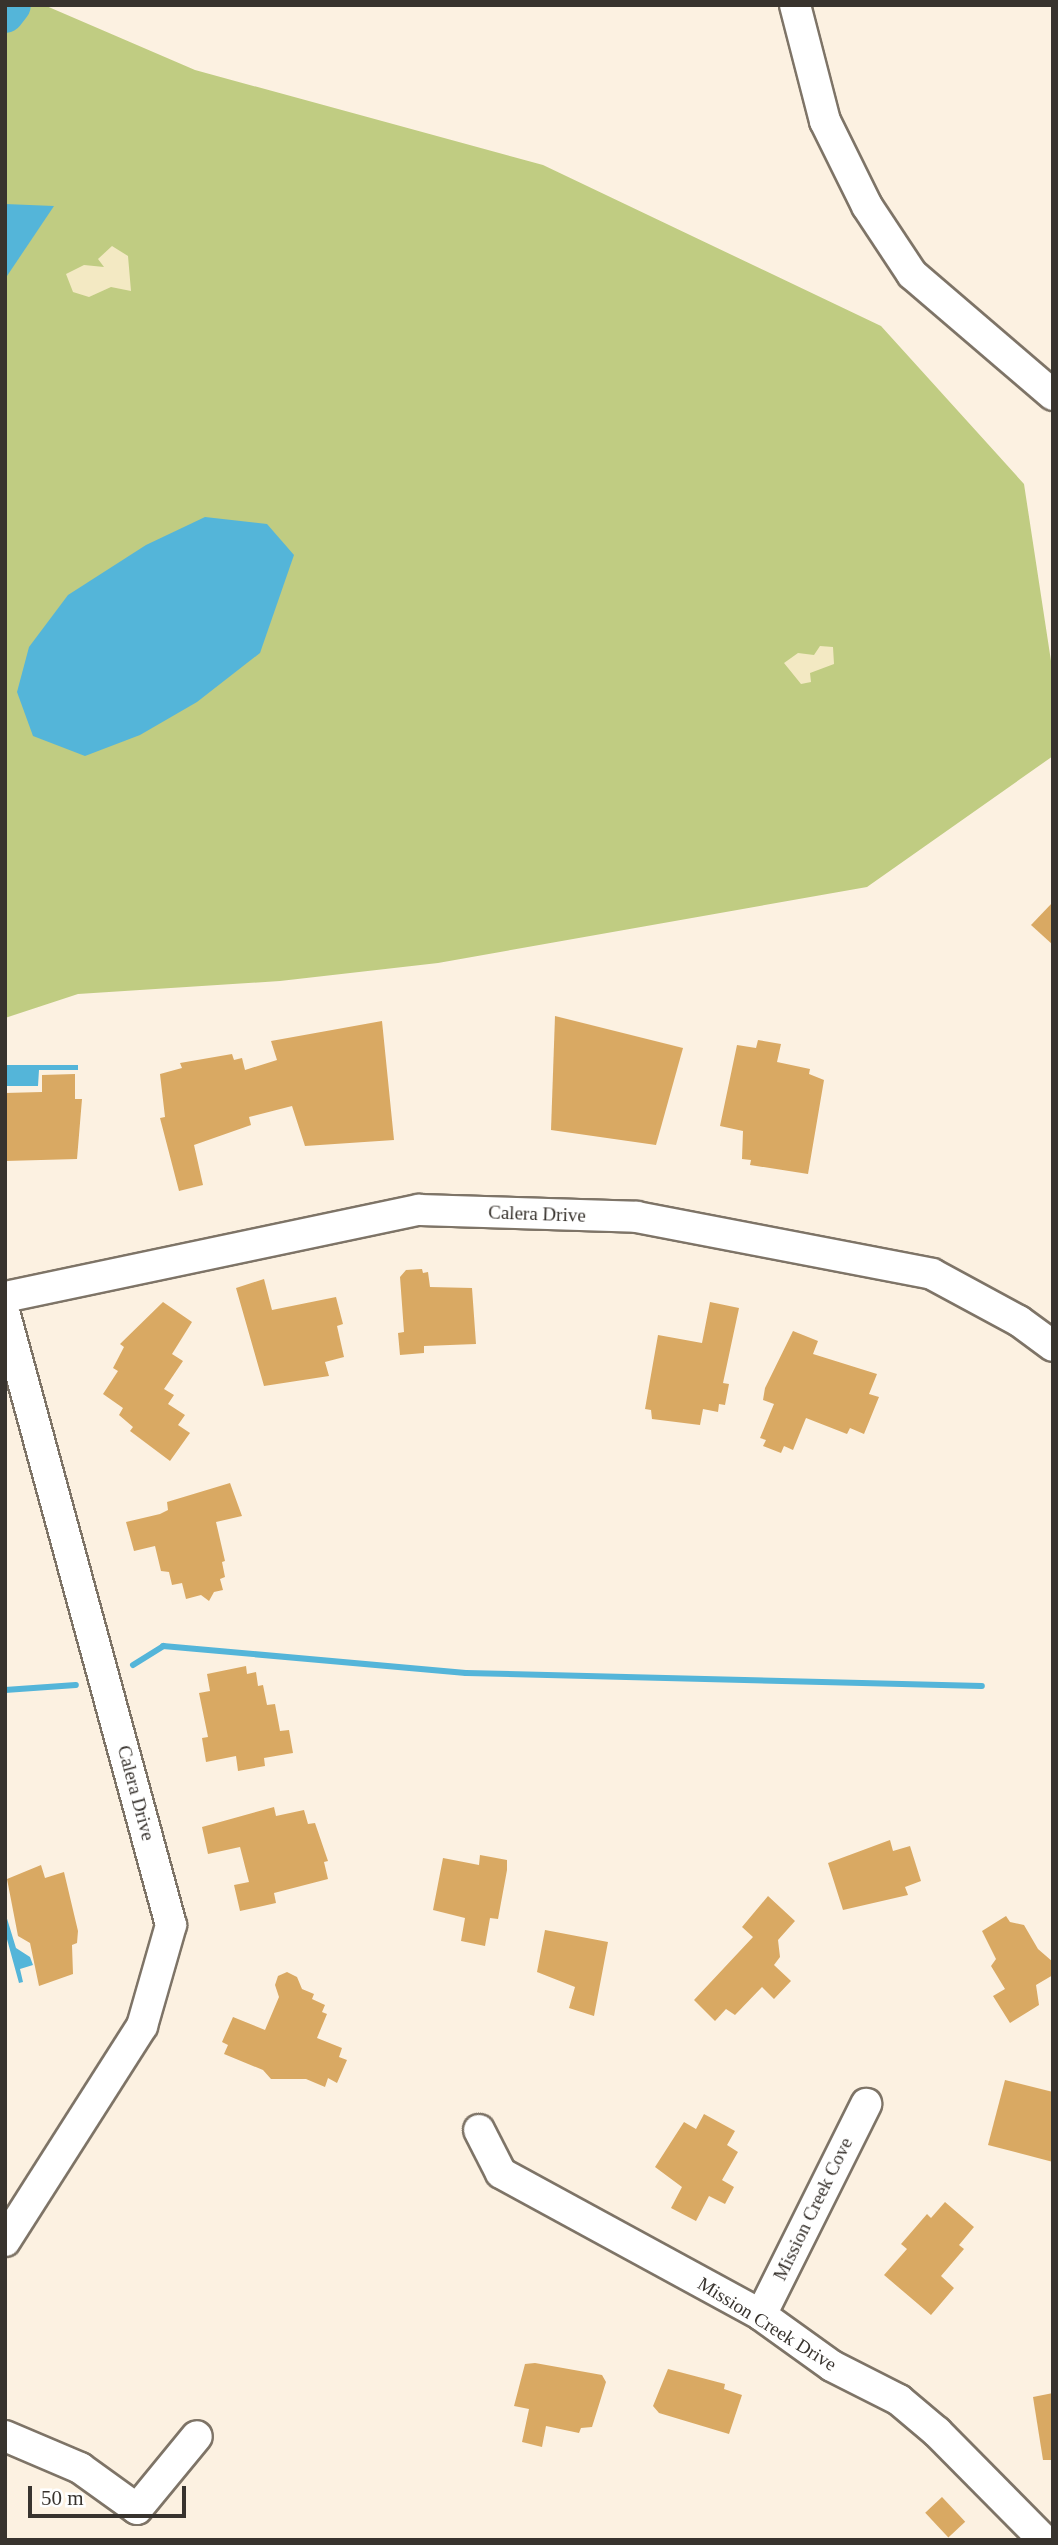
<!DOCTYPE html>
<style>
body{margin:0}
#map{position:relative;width:1058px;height:2545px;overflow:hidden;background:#fcf1e1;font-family:Georgia,serif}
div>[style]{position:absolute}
.green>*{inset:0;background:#c0cc82}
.sand>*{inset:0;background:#f3e9c3}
.water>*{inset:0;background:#54b5d9}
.stream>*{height:6px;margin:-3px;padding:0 3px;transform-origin:3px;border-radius:3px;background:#54b5d9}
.river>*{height:38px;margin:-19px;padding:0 19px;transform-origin:19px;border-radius:19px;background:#54b5d9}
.building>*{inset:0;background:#d9a963;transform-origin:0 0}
.roads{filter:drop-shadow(2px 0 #7e7467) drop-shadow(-2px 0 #7e7467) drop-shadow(0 2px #7e7467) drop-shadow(0 -2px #7e7467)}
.minor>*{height:30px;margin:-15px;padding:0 15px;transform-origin:15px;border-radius:15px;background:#fff}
span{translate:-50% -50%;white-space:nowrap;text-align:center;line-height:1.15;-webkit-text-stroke:6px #fff;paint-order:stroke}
.street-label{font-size:19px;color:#38332e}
.frame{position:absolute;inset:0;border:7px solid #38332e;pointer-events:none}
.scale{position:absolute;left:28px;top:2486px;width:158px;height:32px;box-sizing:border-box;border:4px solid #38332e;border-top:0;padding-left:9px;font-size:21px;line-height:24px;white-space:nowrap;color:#38332e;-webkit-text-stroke:5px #fff;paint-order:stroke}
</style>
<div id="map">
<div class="green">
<i style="clip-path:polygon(5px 5px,44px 5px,195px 70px,543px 165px,881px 326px,1024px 484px,1053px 674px,1053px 756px,867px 887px,438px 963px,280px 981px,78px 994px,5px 1018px)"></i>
</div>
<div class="sand">
<i style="clip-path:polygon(112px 246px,128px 256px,131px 291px,111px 287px,89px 297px,73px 292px,66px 274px,84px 265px,104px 267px,98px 259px)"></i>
<i style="clip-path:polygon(820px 646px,833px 647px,834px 664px,810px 673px,811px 682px,801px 684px,784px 663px,798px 653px,814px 655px)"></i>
</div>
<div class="water">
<i style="clip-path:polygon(5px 204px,54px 206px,5px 279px)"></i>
<i style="clip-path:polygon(205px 517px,267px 524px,294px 555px,260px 653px,197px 702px,140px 735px,85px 756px,33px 736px,17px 692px,29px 647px,68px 595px,146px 545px)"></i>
<i style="clip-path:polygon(5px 1065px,78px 1065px,78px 1070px,39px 1070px,38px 1086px,5px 1086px)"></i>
<i style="clip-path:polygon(5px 1912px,16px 1948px,30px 1957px,33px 1965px,20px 1969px,23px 1982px,19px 1983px,5px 1932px)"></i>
</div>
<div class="stream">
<i style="left:133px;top:1665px;width:36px;rotate:-32deg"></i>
<i style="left:163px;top:1646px;width:304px;rotate:5.1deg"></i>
<i style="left:466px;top:1673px;width:516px;rotate:1.44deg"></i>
<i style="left:5px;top:1690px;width:71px;rotate:-4deg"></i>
</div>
<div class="river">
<i style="left:5px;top:14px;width:11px;rotate:-52deg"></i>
</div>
<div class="building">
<i style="clip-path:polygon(1053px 902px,1053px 945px,1031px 925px)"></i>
<i style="clip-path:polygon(555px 1016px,683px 1048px,656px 1145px,551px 1130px)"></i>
<i style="clip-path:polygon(382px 1021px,394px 1140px,305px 1146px,292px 1106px,249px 1117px,251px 1125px,194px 1145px,203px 1185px,179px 1191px,160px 1118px,165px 1117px,160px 1074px,182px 1068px,180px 1063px,232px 1054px,234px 1060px,242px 1058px,245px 1070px,277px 1060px,271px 1041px)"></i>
<i style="clip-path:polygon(758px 1040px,781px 1044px,777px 1062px,810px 1069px,809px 1074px,824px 1080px,808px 1174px,750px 1165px,751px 1160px,742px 1159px,743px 1131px,720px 1126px,737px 1045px,756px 1048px)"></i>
<i style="clip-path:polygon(75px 1074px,75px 1099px,82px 1099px,77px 1159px,5px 1161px,5px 1093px,42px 1092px,42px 1075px)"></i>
<i style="clip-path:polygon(422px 1269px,423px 1273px,428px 1272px,430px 1287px,472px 1288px,476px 1344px,424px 1346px,424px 1353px,400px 1355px,398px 1333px,404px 1332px,400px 1277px,406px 1270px)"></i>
<i style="clip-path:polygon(264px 1279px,272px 1310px,336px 1297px,343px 1324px,337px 1326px,344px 1357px,325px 1362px,329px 1376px,264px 1386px,236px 1288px)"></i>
<i style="clip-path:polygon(163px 1302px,192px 1322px,172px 1354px,183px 1361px,164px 1389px,174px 1395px,168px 1404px,185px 1415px,178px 1425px,190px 1433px,170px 1461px,130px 1431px,133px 1427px,119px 1415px,123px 1408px,103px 1394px,118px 1371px,113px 1368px,124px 1347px,120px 1344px)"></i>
<i style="clip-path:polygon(710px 1302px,739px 1308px,723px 1383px,729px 1384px,725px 1405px,719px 1404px,718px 1412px,703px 1409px,700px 1425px,652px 1419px,651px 1410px,645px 1409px,658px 1335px,702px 1343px)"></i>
<i style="clip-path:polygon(793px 1331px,818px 1341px,813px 1354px,877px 1374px,869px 1394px,879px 1397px,864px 1434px,850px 1428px,847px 1434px,806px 1418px,793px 1450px,784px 1446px,781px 1453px,763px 1446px,766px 1440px,760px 1438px,774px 1404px,763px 1400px,765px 1388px)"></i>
<i style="clip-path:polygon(230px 1483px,242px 1516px,216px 1522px,225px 1561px,222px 1562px,225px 1577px,220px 1579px,223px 1590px,214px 1592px,209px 1601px,201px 1595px,186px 1599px,182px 1583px,172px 1585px,169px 1572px,161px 1571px,155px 1546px,134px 1551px,126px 1522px,160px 1514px,168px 1510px,167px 1502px)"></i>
<i style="clip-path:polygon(246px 1666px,247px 1674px,256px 1672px,258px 1686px,263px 1685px,267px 1705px,275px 1704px,280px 1731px,289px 1730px,293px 1753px,264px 1758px,265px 1766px,238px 1771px,236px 1756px,206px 1762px,202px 1738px,208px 1737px,199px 1693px,210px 1691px,207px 1674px)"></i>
<i style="clip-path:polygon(274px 1807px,276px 1816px,304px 1810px,308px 1824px,315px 1823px,328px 1861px,324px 1862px,328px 1879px,274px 1893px,276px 1903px,240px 1911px,234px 1885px,249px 1882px,240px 1847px,208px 1854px,202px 1827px)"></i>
<i style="clip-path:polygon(890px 1840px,893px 1851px,910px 1846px,921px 1881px,905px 1887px,908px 1895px,843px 1910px,828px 1863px)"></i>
<i style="clip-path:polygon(480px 1855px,507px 1860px,507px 1870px,498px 1919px,490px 1918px,485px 1946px,461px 1941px,465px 1918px,433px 1910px,443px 1858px,479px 1865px)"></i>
<i style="clip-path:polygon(41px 1865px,45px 1878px,64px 1872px,78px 1931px,77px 1943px,72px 1945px,73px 1974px,39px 1986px,30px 1943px,18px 1936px,7px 1879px)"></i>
<i style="clip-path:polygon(768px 1896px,795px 1921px,778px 1940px,780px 1957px,774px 1965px,791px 1981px,774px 1999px,762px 1987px,735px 2015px,726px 2009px,715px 2021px,694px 2000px,753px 1937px,742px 1927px)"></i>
<i style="clip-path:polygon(1006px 1916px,1010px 1922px,1024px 1925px,1038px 1949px,1053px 1962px,1053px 1975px,1036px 1985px,1039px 2005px,1010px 2023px,993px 1996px,1005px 1989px,991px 1966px,996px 1959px,982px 1931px)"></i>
<i style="clip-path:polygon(545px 1930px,608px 1942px,594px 2016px,569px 2008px,575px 1987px,537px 1972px)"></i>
<i style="clip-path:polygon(287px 1972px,297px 1977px,302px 1989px,314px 1994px,312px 1999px,325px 2005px,322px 2012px,327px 2014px,317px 2038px,342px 2048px,339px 2057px,347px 2060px,337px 2083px,328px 2078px,325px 2087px,306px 2079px,271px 2079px,263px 2070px,224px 2054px,228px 2045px,222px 2042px,233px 2017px,265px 2030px,279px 1997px,275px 1985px,278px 1976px)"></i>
<i style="clip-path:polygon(1005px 2080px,1053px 2092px,1053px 2162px,988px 2145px)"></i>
<i style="clip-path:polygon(704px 2114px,735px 2131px,727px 2145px,738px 2152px,722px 2180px,734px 2187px,725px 2204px,709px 2196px,696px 2221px,671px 2208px,682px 2187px,655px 2167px,684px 2122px,696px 2129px)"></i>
<i style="clip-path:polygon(945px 2202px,974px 2227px,959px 2245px,964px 2249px,941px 2276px,954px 2288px,931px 2315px,884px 2275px,907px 2249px,901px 2244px,908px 2236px,927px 2214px,931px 2218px)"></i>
<i style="clip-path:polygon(535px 2363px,602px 2375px,606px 2382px,592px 2427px,581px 2428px,579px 2433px,546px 2426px,542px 2447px,522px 2442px,529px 2409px,514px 2406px,525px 2364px)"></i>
<i style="clip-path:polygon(668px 2369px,725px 2384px,724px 2389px,742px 2395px,729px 2434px,659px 2413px,653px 2406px)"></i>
<i style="clip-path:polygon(1053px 2393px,1053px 2460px,1043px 2460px,1033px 2397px)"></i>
<i style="left:942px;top:2497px;width:34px;height:23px;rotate:47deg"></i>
</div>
<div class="roads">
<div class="minor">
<i style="left:795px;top:5px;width:120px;rotate:75.5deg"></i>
<i style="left:825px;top:121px;width:95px;rotate:63.7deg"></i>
<i style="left:867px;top:206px;width:82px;rotate:56.5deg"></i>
<i style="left:912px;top:274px;width:186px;rotate:40.6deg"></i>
<i style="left:5px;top:1297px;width:423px;rotate:-11.9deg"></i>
<i style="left:419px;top:1210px;width:218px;rotate:1.8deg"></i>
<i style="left:637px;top:1217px;width:300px;rotate:10.9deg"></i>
<i style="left:932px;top:1274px;width:99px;rotate:28.4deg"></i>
<i style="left:1019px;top:1321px;width:42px;rotate:36.3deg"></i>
<i style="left:5px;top:1315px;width:632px;rotate:74.78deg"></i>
<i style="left:171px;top:1925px;width:105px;rotate:106deg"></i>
<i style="left:142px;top:2026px;width:255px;rotate:122.5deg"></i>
<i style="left:479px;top:2130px;width:48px;rotate:62.9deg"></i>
<i style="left:501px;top:2173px;width:296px;rotate:28.6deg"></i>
<i style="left:761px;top:2315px;width:87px;rotate:35.7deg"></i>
<i style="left:832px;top:2366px;width:75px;rotate:26.9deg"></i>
<i style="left:899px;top:2400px;width:50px;rotate:40.1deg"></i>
<i style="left:937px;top:2432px;width:152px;rotate:45.3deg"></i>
<i style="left:761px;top:2315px;width:236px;rotate:-63.5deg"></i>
<i style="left:5px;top:2436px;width:82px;rotate:23.1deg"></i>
<i style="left:80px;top:2468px;width:70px;rotate:35.7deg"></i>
<i style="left:137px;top:2509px;width:94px;rotate:-50.6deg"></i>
</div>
</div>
<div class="street-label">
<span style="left:537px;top:1214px;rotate:2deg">Calera Drive</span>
<span style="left:136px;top:1793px;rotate:75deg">Calera Drive</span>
<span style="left:813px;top:2209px;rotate:-64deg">Mission Creek Cove</span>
<span style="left:767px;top:2324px;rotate:32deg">Mission Creek Drive</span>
</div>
<div class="frame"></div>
<div class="scale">50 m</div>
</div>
